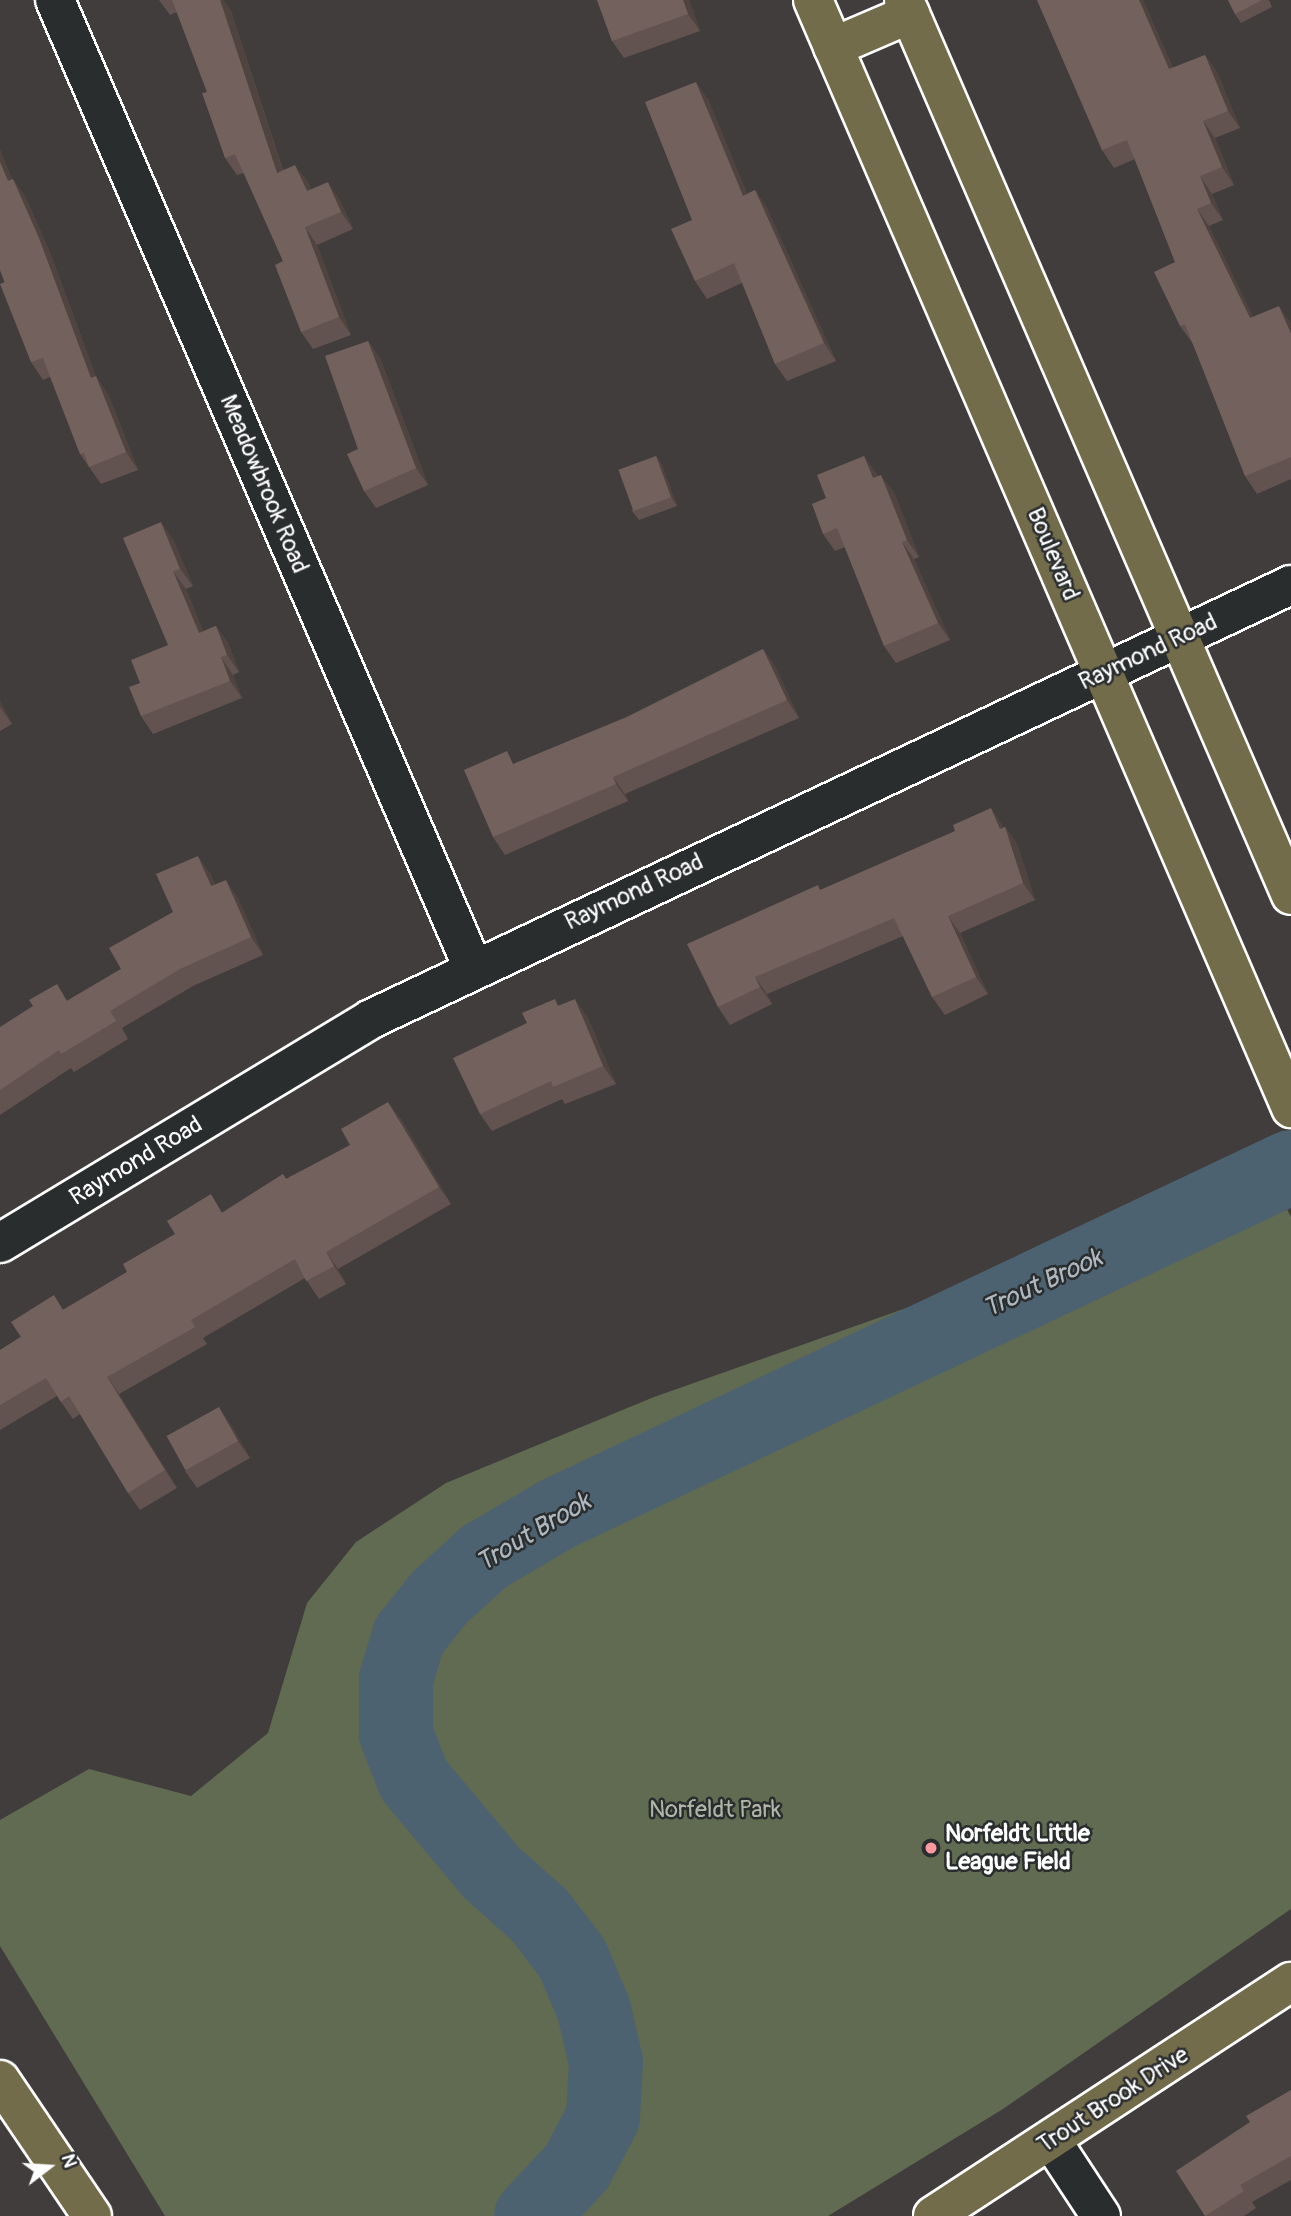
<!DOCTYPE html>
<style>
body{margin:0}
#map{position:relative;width:1291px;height:2216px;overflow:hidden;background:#403d3c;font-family:Pangolin,sans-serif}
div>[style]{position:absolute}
.green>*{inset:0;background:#606b51}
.river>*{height:74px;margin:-37px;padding:0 37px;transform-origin:37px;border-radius:37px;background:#4d6270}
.roads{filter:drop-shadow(2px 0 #fff) drop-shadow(-2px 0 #fff) drop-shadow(0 2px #fff) drop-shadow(0 -2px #fff)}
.minor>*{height:38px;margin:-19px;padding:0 19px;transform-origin:19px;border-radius:19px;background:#2a2d2e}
.major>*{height:38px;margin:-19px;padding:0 19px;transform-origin:19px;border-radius:19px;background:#736c4b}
.wall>*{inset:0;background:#635350}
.shaded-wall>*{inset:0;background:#504441}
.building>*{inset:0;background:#73615d;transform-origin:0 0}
.dots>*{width:19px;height:19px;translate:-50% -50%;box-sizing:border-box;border:4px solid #2a2d2e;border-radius:50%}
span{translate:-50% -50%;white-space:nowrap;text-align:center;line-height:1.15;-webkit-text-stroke:5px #2a2d2e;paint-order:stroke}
.street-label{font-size:24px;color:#fff}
.park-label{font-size:24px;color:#b0b5a8}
.poi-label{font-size:24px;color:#fff;font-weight:700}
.left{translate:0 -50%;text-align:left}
.water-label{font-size:26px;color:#afb8bf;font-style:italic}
.north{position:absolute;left:14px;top:2132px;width:70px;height:70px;-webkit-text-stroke:5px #2a2d2e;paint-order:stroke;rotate:73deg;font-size:19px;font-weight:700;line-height:28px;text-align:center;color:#fff}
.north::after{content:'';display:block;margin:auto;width:24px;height:32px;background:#fff;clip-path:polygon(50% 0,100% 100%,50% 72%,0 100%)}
</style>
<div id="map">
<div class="green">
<i style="clip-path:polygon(1254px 1146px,1291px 1217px,1291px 1909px,1003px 2109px,828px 2216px,165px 2216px,0 1946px,0 1820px,89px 1769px,191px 1796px,268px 1733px,307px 1603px,356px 1542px,446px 1483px,654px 1397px,977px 1283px)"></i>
</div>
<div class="river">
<i style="left:531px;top:2216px;width:67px;rotate:-46.8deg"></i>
<i style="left:577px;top:2167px;width:56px;rotate:-62.5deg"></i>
<i style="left:603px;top:2117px;width:55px;rotate:-86.9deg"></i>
<i style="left:606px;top:2062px;width:53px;rotate:-103deg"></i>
<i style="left:594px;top:2010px;width:56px;rotate:-112.9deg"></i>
<i style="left:572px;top:1958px;width:53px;rotate:-127.3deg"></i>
<i style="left:540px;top:1916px;width:66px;rotate:-138.1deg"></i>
<i style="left:491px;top:1872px;width:120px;rotate:-129.9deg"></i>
<i style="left:414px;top:1780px;width:49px;rotate:-111.4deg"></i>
<i style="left:396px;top:1734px;width:55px;rotate:-90deg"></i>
<i style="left:396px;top:1679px;width:45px;rotate:-73.2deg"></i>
<i style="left:409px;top:1636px;width:48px;rotate:-51.7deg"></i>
<i style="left:439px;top:1598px;width:61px;rotate:-42.3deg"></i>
<i style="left:484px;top:1557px;width:85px;rotate:-30.5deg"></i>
<i style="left:557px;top:1514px;width:812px;rotate:-25.3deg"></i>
</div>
<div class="roads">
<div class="minor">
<i style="left:55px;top:0;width:1054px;rotate:66.64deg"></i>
<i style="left:0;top:1243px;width:433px;rotate:-31.1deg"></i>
<i style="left:371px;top:1019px;width:1017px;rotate:-25.26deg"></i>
<i style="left:1051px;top:2140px;width:91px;rotate:56.7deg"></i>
</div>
<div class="major">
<i style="left:813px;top:0;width:1207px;rotate:66.66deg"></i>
<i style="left:904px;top:0;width:975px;rotate:66.62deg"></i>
<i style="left:833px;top:47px;width:84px;rotate:-23.2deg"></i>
<i style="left:0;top:2080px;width:164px;rotate:55.9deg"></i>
<i style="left:933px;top:2216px;width:428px;rotate:-33.2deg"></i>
</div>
</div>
<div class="wall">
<i style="clip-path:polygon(159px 0,223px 0,231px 11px,283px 170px,308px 182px,311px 190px,340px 200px,353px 229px,317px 245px,351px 335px,313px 349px,301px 332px,283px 261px,244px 173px,237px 175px,225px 158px,207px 92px,177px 12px,170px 15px)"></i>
<i style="clip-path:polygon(597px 0,689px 0,700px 31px,624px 58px,612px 41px)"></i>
<i style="clip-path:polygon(1037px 0,1143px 0,1173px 68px,1205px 55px,1217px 72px,1240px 128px,1215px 138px,1234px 185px,1212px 194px,1223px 220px,1209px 226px,1253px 317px,1291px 323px,1291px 479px,1257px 494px,1245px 476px,1193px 344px,1180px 326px,1175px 262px,1135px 159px,1114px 168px,1102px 150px)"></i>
<i style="clip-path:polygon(1228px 0,1269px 0,1272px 7px,1241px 23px,1235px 14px)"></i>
<i style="clip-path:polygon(708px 99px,747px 194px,755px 190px,767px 208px,836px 361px,787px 381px,775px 364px,742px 283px,707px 299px,695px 281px,692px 220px)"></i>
<i style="clip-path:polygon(0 150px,12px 179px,25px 196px,51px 255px,96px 377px,108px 394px,138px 470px,101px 484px,80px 454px,50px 377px,43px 380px,31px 362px,0 270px)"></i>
<i style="clip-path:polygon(368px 341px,380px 358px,428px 485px,376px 508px,364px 491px,358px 449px)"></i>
<i style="clip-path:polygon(656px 456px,662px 465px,677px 506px,639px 520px,632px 511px)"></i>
<i style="clip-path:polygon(864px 456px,878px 476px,894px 492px,919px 557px,914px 559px,950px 640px,896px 663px,884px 646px,845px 547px,835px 551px,823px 534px,826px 498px)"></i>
<i style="clip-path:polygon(173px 539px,193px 586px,186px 589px,203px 631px,216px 626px,228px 643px,239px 672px,233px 675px,242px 698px,153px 734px,141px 716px,168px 645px)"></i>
<i style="clip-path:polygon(763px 649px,775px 666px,799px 718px,625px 794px,628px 801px,505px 855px,493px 837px,516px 763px,627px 717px)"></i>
<i style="clip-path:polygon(0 701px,12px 724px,0 731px)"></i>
<i style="clip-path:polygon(1005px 827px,1017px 844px,1035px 900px,960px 933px,988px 994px,945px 1015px,932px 997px,903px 936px,767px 994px,772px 1004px,730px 1025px,718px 1007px,821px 890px)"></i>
<i style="clip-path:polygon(210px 873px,215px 885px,238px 898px,263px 955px,193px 986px,122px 1028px,128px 1039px,74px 1072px,71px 1068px,0 1115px,0 1027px,68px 1000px,121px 969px)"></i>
<i style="clip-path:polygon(559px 1005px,587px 1016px,616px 1084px,565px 1104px,562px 1099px,492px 1131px,480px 1114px,527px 1023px)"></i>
<i style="clip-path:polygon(401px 1119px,451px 1204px,338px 1269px,346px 1284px,319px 1299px,305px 1278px,203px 1338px,207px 1344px,119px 1394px,177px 1488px,140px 1510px,128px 1493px,80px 1414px,73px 1419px,57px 1396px,0 1430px,0 1350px,64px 1309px,127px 1272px,283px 1174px,286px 1179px)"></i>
<i style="clip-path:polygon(231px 1425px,250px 1458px,197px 1488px,185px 1471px)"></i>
<i style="clip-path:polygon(1291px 2090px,1291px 2180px,1252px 2202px,1256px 2208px,1244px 2216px,1205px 2216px,1250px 2122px)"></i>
</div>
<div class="shaded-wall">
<i style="clip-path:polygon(220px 0,223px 0,231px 11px,289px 190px,277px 173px)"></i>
<i style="clip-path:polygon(683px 0,689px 0,700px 31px,688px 14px)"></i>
<i style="clip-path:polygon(1139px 0,1143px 0,1181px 87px,1169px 69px)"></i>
<i style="clip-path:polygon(1205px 55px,1217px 72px,1240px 128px,1228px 111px)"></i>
<i style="clip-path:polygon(696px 82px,708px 99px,755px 213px,743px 196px)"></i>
<i style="clip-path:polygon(1203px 121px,1215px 138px,1234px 185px,1222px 167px)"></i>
<i style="clip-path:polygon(0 150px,20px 198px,8px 181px,0 162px)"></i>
<i style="clip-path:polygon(295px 165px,308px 182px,319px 209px,307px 191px)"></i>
<i style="clip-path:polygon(1200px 176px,1212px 194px,1223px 220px,1211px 203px)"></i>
<i style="clip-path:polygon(13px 179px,25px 196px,51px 255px,96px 377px,108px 394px,138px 470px,126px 452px,91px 378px)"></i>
<i style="clip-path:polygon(328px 182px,340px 200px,353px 229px,341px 212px)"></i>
<i style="clip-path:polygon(755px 190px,767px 208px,836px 361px,824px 343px)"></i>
<i style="clip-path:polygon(1197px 209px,1209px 226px,1262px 335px,1250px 318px)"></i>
<i style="clip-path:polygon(305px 227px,317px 245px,351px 335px,339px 317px)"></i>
<i style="clip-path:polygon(1279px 306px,1291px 323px,1291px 334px)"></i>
<i style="clip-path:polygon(368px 341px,380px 358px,428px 485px,416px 468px)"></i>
<i style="clip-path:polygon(656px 456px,662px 465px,677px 506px,671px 497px)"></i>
<i style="clip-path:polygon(864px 456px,877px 474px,885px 496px,873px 478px)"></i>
<i style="clip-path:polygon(881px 475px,894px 492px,919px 557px,907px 540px)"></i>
<i style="clip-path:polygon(161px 522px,173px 539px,193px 586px,180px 569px)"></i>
<i style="clip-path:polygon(902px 542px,914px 559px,950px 640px,938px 623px)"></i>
<i style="clip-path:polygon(173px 571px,186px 589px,211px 650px,199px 633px)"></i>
<i style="clip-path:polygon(216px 626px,228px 643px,239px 672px,227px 655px)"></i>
<i style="clip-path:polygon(763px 649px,775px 666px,799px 718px,787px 700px)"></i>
<i style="clip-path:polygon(221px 657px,233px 675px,242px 698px,230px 681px)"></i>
<i style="clip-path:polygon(0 701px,12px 724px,0 707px)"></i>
<i style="clip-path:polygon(613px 777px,625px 794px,628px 801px,616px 784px)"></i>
<i style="clip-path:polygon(991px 808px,1003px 826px,1009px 838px,1005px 827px,1017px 844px,1035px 900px,1023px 883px)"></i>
<i style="clip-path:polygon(198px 856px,210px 873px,223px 904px,211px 886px)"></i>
<i style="clip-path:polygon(226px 880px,238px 898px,263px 955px,251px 937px)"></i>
<i style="clip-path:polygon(948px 916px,960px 933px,988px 994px,976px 977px)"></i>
<i style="clip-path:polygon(755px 977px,767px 994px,772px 1004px,760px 987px)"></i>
<i style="clip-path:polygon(575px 999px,587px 1016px,616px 1084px,603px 1066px)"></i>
<i style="clip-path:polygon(388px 1102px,401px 1119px,451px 1204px,439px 1187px)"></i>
<i style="clip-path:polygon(326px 1252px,338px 1269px,346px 1284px,334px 1266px)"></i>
<i style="clip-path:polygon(107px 1377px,119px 1394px,177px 1488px,165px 1470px)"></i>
<i style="clip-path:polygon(219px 1407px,231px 1425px,250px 1458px,238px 1441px)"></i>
</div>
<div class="building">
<i style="clip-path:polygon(172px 0,220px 0,277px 173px,295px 165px,307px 191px,328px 182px,341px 212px,305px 227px,339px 317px,301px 332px,275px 265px,283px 261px,235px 154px,225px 158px,202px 93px,207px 92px)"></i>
<i style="clip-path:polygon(597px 0,683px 0,688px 14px,612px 41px)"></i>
<i style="clip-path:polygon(1037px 0,1139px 0,1169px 69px,1205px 55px,1228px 111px,1203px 121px,1222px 167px,1200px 176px,1211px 203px,1197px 209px,1250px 318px,1279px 306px,1291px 334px,1291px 457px,1245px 476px,1185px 324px,1180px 326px,1154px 272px,1175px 262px,1127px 140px,1102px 150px)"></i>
<i style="clip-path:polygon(1228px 0,1262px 0,1235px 14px)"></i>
<i style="clip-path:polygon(696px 82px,743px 196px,755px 190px,824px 343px,775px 364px,734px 263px,695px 281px,671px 229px,692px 220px,645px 102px)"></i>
<i style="clip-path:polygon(0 162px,8px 181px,13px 179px,39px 238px,91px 378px,96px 376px,126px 452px,89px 467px,84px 453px,80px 454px,43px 358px,31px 362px,0 284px,5px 282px,0 270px)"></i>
<i style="clip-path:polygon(368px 341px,416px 468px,364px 491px,347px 454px,358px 449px,325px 356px)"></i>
<i style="left:656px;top:456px;width:44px;height:40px;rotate:70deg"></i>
<i style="clip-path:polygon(864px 456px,873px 478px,881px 475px,907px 540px,902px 542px,938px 623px,884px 646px,837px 528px,823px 534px,812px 504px,826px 498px,817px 475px)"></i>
<i style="clip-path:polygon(161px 522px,180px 569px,173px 571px,199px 633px,216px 626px,227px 655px,221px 657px,230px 681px,141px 716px,129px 687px,140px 683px,131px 660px,168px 645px,123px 538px)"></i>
<i style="clip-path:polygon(763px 649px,787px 700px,613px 777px,616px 784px,493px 837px,464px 770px,507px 751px,513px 764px,627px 717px)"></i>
<i style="clip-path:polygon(991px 808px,1000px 829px,1005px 827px,1023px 883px,948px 916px,976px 977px,932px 997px,894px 918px,755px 977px,760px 987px,718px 1007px,687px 944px,818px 885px,820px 890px,955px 831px,953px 825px)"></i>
<i style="clip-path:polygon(198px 856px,211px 886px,226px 880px,251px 937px,180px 969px,110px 1011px,116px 1021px,61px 1054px,59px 1050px,0 1090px,0 1027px,33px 1006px,29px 1000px,57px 984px,67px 1001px,121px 969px,109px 948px,173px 912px,156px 874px)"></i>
<i style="clip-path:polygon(555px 999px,558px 1006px,575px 999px,603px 1066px,553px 1087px,551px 1081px,480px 1114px,453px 1058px,527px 1023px,522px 1013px)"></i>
<i style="clip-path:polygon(388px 1102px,439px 1187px,326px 1252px,334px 1266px,306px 1281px,295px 1259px,191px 1320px,195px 1327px,107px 1377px,165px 1470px,128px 1493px,69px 1396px,61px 1402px,46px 1378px,0 1405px,0 1350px,21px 1337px,11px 1322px,54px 1295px,63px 1310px,127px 1272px,123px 1264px,175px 1234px,167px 1221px,211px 1194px,222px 1213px,283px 1174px,286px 1179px,350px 1145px,341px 1129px)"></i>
<i style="left:219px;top:1407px;width:39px;height:60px;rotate:61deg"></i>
<i style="clip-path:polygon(1291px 2090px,1291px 2156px,1240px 2185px,1244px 2191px,1205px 2216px,1176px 2171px,1250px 2122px,1246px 2116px)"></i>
</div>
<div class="dots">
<i style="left:931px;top:1848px;background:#ff9aa2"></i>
</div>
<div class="street-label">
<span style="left:264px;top:484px;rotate:67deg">Meadowbrook Road</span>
<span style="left:1053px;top:554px;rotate:67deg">Boulevard</span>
<span style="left:1148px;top:652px;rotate:-25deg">Raymond Road</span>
<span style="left:634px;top:892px;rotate:-25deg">Raymond Road</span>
<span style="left:136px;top:1161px;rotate:-31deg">Raymond Road</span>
<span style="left:1113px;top:2100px;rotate:-33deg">Trout Brook Drive</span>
</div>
<div class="park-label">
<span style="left:715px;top:1810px">Norfeldt Park</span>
</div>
<div class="poi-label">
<span class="left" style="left:945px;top:1848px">Norfeldt Little<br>League Field</span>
</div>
<div class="water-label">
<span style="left:1043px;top:1284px;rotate:-25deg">Trout Brook</span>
<span style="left:534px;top:1533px;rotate:-31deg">Trout Brook</span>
</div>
<div class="north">N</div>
</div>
